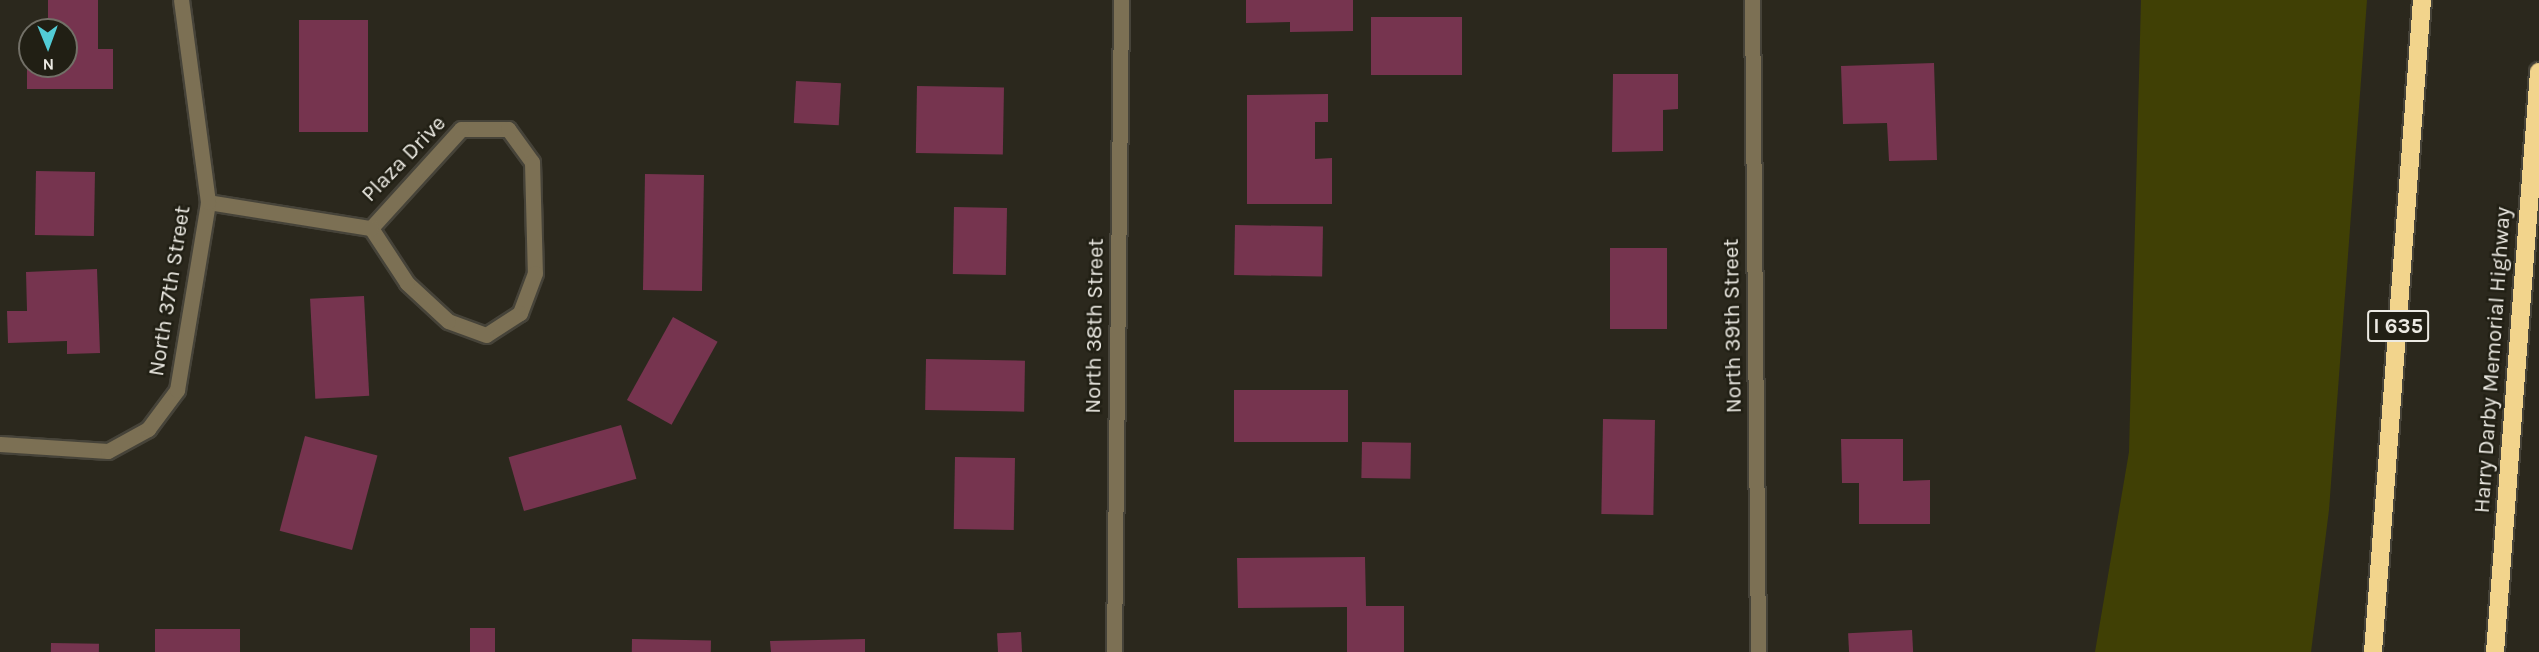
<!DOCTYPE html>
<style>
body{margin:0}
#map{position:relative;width:2539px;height:652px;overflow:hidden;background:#2b281d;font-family:Karla,sans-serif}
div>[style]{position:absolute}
.green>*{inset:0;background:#404005}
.building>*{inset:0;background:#76344f;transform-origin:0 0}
.roads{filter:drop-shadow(2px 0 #464339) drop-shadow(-2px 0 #464339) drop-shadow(0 2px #464339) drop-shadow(0 -2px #464339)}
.minor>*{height:15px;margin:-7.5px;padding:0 7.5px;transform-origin:7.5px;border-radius:7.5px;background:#7c7054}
.highway>*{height:18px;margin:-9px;padding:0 9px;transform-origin:9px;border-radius:9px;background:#f2d48c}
span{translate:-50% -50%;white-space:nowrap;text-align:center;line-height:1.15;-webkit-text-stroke:5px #211f14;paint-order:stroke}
.shield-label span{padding:2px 4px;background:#211f14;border:2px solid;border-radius:4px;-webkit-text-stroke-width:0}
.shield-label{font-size:21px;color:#eceae3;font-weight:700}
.street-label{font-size:22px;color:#eceae3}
.north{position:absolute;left:18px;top:18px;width:60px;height:60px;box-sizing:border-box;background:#211f14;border:2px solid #727067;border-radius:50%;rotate:179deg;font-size:16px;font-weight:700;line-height:24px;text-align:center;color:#eceae3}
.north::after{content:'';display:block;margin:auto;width:21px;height:27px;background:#52ccd6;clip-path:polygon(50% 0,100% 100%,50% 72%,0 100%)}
</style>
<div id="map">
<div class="green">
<i style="clip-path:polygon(2141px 0,2367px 0,2329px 510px,2311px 652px,2095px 652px,2129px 452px)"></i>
</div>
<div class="building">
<i style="clip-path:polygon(48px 0,98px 0,98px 49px,113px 49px,113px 89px,27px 89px,27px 50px,30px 66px,66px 66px,66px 30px,48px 30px)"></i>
<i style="clip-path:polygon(1246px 0,1353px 0,1353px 31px,1290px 32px,1290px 22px,1246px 23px)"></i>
<i style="left:1371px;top:17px;width:91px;height:58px"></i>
<i style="left:299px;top:20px;width:69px;height:112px"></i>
<i style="clip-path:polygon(1934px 63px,1937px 160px,1889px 161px,1887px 123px,1843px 124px,1841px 66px)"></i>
<i style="clip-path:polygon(1613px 74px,1678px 74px,1678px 109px,1663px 110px,1663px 151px,1612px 152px)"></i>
<i style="left:796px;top:81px;width:45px;height:42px;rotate:3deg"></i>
<i style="left:917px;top:86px;width:87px;height:67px;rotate:1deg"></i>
<i style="clip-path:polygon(1328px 94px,1328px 122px,1315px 122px,1315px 159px,1332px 158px,1332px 204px,1247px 204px,1247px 95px)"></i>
<i style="left:36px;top:171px;width:59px;height:64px;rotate:1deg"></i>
<i style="left:645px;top:174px;width:59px;height:116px;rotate:1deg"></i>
<i style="left:954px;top:207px;width:53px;height:67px;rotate:1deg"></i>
<i style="left:1235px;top:225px;width:88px;height:50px;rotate:1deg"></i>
<i style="left:1667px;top:248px;width:81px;height:57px;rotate:90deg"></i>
<i style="clip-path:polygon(97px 269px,100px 353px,67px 354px,67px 341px,8px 343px,7px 311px,27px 311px,26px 272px)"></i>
<i style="left:364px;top:296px;width:100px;height:54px;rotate:87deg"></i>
<i style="left:673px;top:317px;width:51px;height:95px;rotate:29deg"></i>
<i style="left:926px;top:359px;width:99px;height:51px;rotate:1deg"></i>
<i style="left:1234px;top:390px;width:114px;height:52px"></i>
<i style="left:1603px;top:419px;width:52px;height:95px;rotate:1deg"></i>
<i style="left:621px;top:425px;width:56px;height:117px;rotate:74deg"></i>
<i style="left:305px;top:436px;width:75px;height:98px;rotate:15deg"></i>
<i style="clip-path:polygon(1841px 439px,1903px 439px,1903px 481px,1930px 480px,1930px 524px,1859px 524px,1859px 483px,1842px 483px)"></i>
<i style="left:1362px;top:442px;width:49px;height:36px;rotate:1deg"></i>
<i style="left:955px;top:457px;width:60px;height:72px;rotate:1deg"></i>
<i style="clip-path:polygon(1365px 557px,1366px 606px,1404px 606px,1404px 652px,1347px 652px,1347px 607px,1238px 608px,1237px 558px)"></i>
<i style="left:470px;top:628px;width:25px;height:24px"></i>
<i style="left:155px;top:629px;width:85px;height:23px"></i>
<i style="left:1912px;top:630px;width:22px;height:64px;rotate:87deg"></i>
<i style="left:1021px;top:632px;width:20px;height:24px;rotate:87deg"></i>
<i style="left:632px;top:639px;width:79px;height:13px;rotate:1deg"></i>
<i style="clip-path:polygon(865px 639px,865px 652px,771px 652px,770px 641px)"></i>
<i style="left:51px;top:643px;width:48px;height:9px;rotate:1deg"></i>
</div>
<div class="roads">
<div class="minor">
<i style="left:1752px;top:0;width:652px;rotate:89.47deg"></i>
<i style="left:461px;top:129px;width:47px"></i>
<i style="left:508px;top:129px;width:41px;rotate:54deg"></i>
<i style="left:532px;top:162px;width:111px;rotate:88.5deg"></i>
<i style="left:535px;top:273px;width:43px;rotate:110.6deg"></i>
<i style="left:520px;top:313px;width:40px;rotate:147.1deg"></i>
<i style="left:486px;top:335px;width:40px;rotate:-159.8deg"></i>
<i style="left:448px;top:321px;width:56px;rotate:-137.2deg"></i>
<i style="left:407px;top:283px;width:66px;rotate:-123.2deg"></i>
<i style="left:371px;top:228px;width:134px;rotate:-47.7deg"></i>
<i style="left:208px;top:202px;width:165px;rotate:9.1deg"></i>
<i style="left:0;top:444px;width:108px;rotate:3.7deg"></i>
<i style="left:108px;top:451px;width:46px;rotate:-28.8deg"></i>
<i style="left:148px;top:429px;width:49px;rotate:-53.4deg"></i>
<i style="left:177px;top:390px;width:191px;rotate:-80.6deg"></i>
<i style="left:208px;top:202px;width:204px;rotate:-97.6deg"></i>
<i style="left:1114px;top:652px;width:652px;rotate:-89.38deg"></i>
</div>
<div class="highway">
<i style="left:2373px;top:652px;width:654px;rotate:-85.7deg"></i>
<i style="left:2495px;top:652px;width:582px;rotate:-85.66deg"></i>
</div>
</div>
<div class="shield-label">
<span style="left:2398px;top:326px">I 635</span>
</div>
<div class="street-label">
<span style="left:404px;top:159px;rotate:-46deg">Plaza Drive</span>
<span style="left:170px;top:291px;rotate:-81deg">North 37th Street</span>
<span style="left:1095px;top:326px;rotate:-89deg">North 38th Street</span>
<span style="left:1733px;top:326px;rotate:-91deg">North 39th Street</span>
<span style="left:2493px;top:360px;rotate:-86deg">Harry Darby Memorial Highway</span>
</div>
<div class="north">N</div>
</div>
